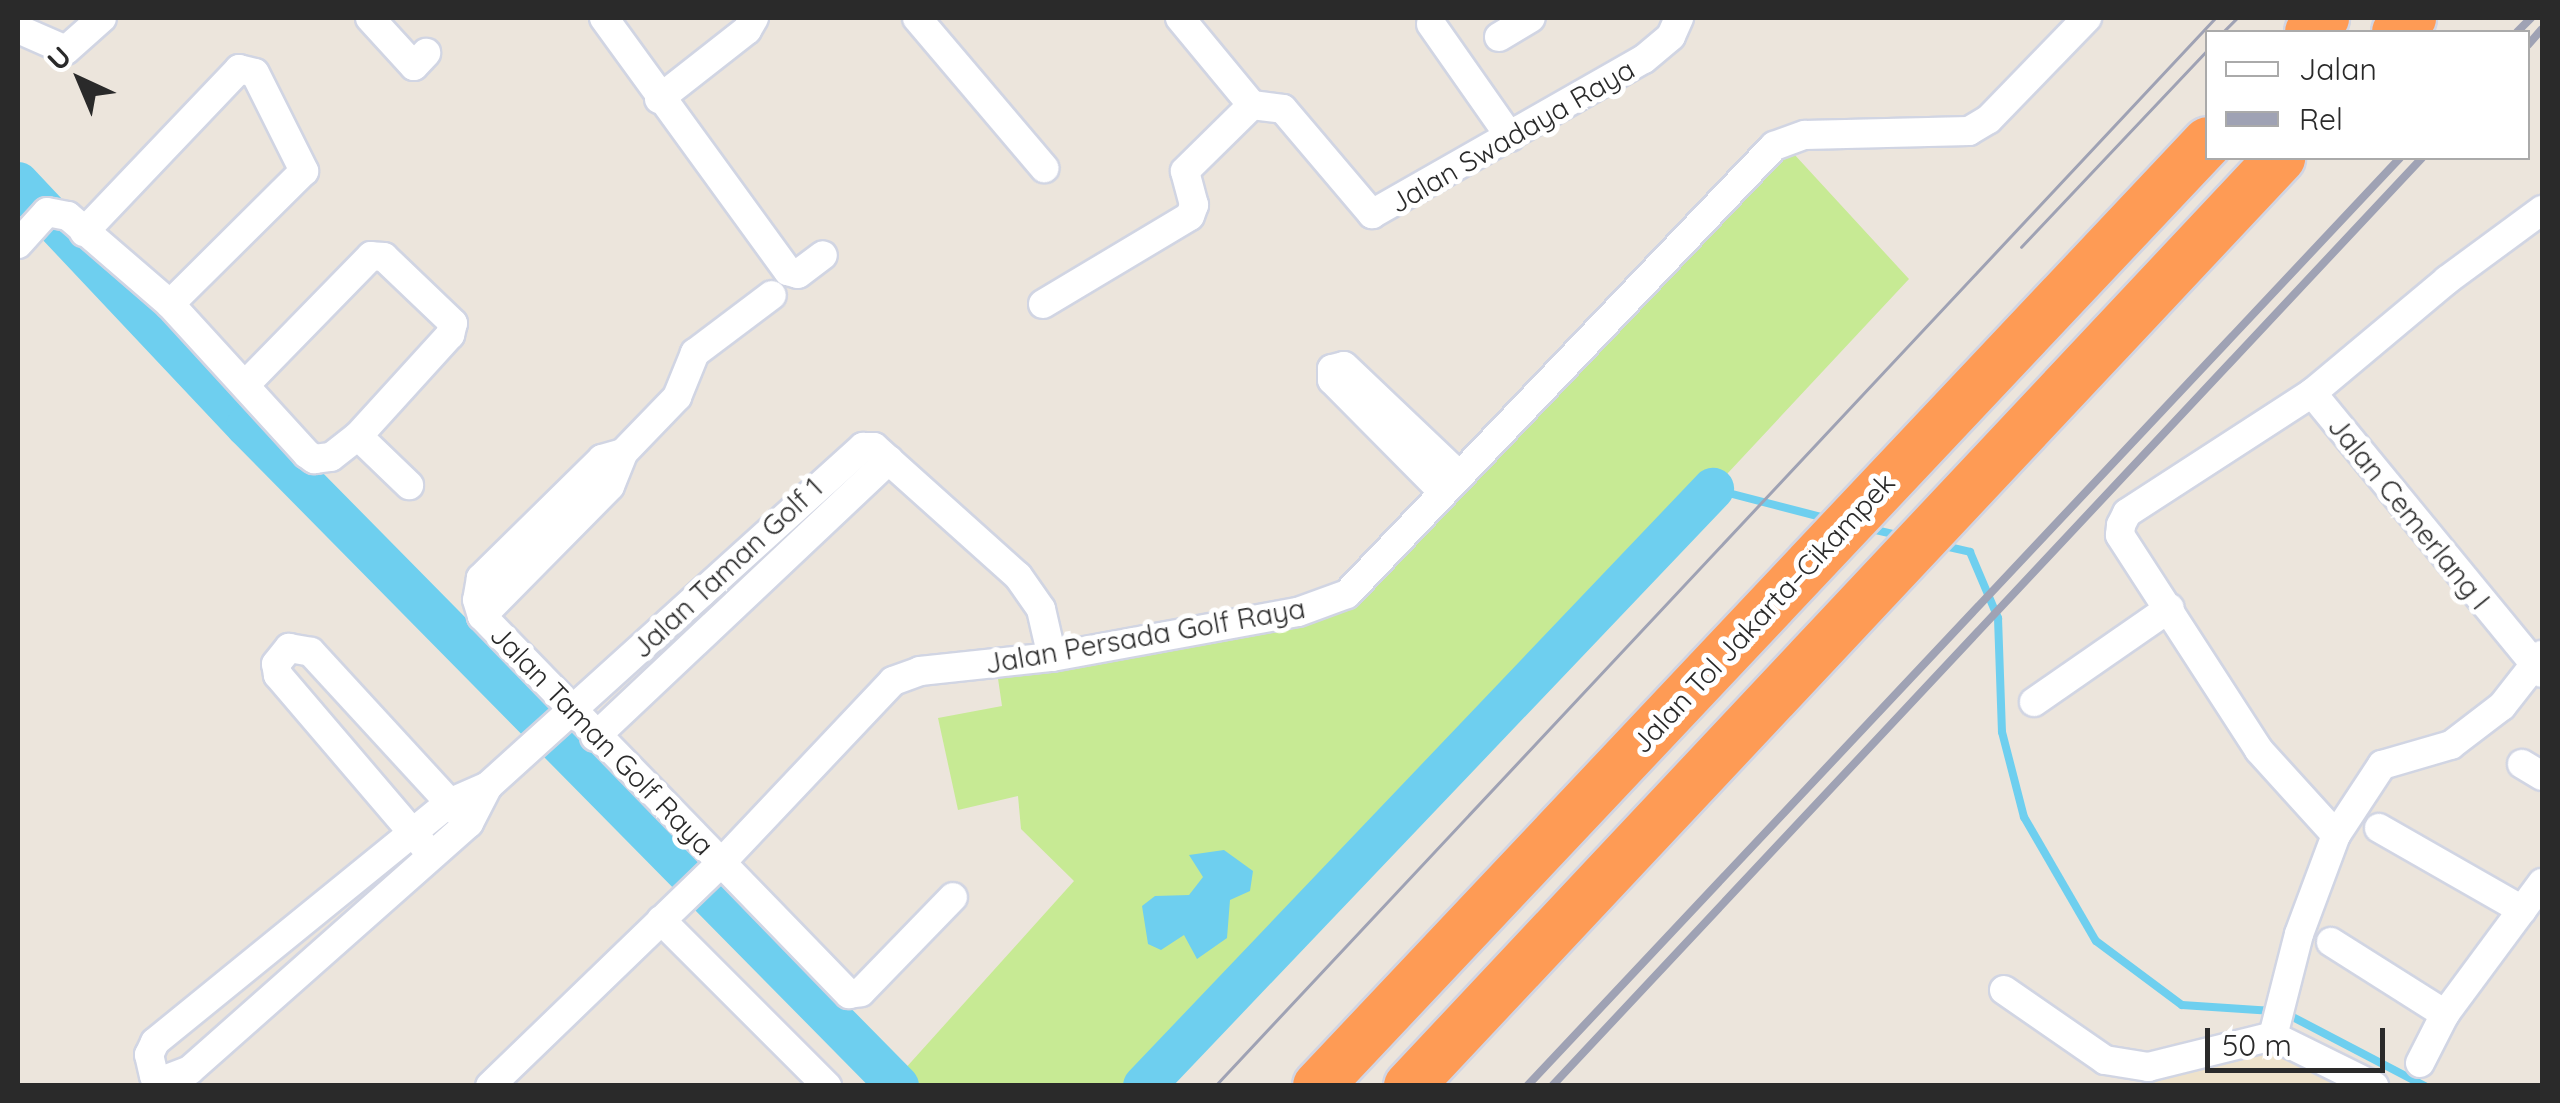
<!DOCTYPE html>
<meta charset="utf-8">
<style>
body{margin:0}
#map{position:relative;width:2560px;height:1103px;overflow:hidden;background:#ece5dc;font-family:Quicksand,sans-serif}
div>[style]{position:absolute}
.education>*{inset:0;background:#eee2cb}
.pitch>*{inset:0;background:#c7ea94}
.water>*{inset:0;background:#6ecfef}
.stream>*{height:8px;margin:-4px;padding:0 4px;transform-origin:4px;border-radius:4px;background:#6ecfef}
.river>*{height:42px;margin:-21px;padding:0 21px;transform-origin:21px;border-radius:21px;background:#6ecfef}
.roads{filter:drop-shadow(2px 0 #d1d5e3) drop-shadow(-2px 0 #d1d5e3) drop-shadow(0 2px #d1d5e3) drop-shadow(0 -2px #d1d5e3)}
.minor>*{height:28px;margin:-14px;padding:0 14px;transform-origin:14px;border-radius:14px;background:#fff}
.motorway>*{height:50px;margin:-25px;padding:0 25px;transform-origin:25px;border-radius:25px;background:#fe9b55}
.tram>*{height:2.5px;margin:-1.25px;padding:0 1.25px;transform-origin:1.25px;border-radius:1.25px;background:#9fa2b4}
.rail>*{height:8px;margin:-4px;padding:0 4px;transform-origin:4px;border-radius:4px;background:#9fa2b4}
span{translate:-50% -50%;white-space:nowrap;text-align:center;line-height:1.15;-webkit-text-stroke:10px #fff;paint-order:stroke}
.street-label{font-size:28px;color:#2a2a2a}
.frame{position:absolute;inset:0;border:20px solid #2a2a2a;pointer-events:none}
.legend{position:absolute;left:2205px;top:30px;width:325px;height:130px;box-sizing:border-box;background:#fff;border:2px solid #aaa;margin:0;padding:12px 18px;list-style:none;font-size:30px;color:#2a2a2a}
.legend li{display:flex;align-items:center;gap:20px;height:50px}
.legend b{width:50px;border:2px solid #aaa}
.north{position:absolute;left:30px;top:30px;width:100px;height:100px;-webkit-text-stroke:8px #fff;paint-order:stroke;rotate:316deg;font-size:28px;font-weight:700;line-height:40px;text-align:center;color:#2a2a2a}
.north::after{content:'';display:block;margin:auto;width:35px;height:45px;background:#2a2a2a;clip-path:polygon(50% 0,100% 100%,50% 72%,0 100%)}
.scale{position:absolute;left:2205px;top:1028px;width:180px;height:45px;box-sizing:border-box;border:5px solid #2a2a2a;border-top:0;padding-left:12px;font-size:30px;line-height:35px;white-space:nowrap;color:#2a2a2a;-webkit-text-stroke:8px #fff;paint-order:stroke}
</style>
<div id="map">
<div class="education">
<i style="clip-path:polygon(2257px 1031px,2369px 1086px,2149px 1086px,2174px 1043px)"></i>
</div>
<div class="pitch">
<i style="clip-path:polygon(1782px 141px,1909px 279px,1713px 489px,1144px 1085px,898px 1086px,894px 1081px,1074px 881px,1021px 829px,1018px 796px,958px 810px,938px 718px,1002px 706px,995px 658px,1338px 610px)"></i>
</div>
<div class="water">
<i style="clip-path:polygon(1224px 850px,1253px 871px,1250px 891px,1230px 900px,1227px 938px,1197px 959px,1184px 935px,1161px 950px,1148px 944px,1142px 906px,1155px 896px,1189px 895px,1203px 877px,1189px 855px)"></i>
</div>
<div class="stream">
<i style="left:1713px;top:489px;width:120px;rotate:14.5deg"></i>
<i style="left:1867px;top:528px;width:36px;rotate:13deg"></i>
<i style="left:1940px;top:545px;width:31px;rotate:13deg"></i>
<i style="left:1970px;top:552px;width:72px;rotate:67deg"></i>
<i style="left:1998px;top:618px;width:114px;rotate:88deg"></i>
<i style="left:2002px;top:732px;width:88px;rotate:75.5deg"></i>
<i style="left:2024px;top:817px;width:143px;rotate:59.9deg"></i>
<i style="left:2096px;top:941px;width:107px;rotate:36.7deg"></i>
<i style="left:2182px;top:1005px;width:91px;rotate:3.8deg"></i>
<i style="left:2287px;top:1014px;width:156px;rotate:27.6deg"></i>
</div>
<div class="river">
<i style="left:18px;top:183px;width:334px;rotate:46.7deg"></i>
<i style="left:247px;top:426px;width:927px;rotate:45.39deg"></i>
<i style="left:1144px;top:1086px;width:825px;rotate:-46.38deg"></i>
</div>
<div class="roads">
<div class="minor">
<i style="left:370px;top:18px;width:65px;rotate:47.5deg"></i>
<i style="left:414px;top:66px;width:18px;rotate:-47deg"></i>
<i style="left:604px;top:18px;width:313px;rotate:54deg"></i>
<i style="left:788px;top:271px;width:10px;rotate:17deg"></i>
<i style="left:798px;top:274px;width:31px;rotate:-37deg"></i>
<i style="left:917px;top:18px;width:197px;rotate:49.7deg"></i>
<i style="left:1180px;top:18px;width:113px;rotate:50.4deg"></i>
<i style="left:1252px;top:105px;width:31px;rotate:7deg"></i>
<i style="left:1283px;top:109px;width:138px;rotate:49.7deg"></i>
<i style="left:1372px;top:214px;width:313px;rotate:-29.7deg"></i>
<i style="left:1644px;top:59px;width:35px;rotate:-40deg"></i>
<i style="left:1671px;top:36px;width:20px;rotate:-66deg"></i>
<i style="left:1431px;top:24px;width:138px;rotate:55deg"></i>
<i style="left:18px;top:29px;width:52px;rotate:23.6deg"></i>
<i style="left:66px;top:50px;width:48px;rotate:-41.6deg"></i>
<i style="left:1499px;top:37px;width:37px;rotate:-31deg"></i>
<i style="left:659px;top:99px;width:112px;rotate:-38.1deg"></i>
<i style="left:747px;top:30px;width:14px;rotate:-60deg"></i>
<i style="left:84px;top:232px;width:225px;rotate:-46.4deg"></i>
<i style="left:239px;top:69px;width:16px;rotate:14deg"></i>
<i style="left:255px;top:73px;width:110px;rotate:63.4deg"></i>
<i style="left:304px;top:171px;width:189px;rotate:135.2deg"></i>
<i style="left:18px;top:244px;width:43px;rotate:-47.8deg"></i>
<i style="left:47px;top:212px;width:21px;rotate:11deg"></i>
<i style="left:68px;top:216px;width:135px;rotate:40.8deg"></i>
<i style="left:170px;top:304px;width:203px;rotate:47.6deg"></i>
<i style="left:307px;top:454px;width:9px;rotate:36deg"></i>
<i style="left:314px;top:459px;width:17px;rotate:-7deg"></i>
<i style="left:331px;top:457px;width:34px;rotate:-38deg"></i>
<i style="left:358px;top:436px;width:137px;rotate:-47.7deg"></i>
<i style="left:450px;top:335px;width:12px;rotate:-76deg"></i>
<i style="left:453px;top:323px;width:95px;rotate:-136.3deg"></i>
<i style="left:384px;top:257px;width:13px;rotate:-176deg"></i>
<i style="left:371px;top:256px;width:180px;rotate:134.3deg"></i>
<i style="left:1043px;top:304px;width:171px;rotate:-30.9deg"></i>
<i style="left:1190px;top:216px;width:12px;rotate:-70deg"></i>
<i style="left:1194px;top:205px;width:35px;rotate:-105deg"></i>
<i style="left:1185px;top:171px;width:94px;rotate:-44.6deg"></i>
<i style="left:2312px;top:393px;width:362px;rotate:50.6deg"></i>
<i style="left:358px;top:436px;width:71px;rotate:43.9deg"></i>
<i style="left:623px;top:453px;width:22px;rotate:164deg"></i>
<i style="left:602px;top:459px;width:170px;rotate:135.5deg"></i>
<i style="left:481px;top:578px;width:22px;rotate:100deg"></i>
<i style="left:477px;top:600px;width:17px;rotate:73deg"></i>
<i style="left:482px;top:616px;width:182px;rotate:-45.4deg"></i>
<i style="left:610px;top:486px;width:35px;rotate:-68deg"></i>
<i style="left:623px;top:453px;width:78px;rotate:-46deg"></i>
<i style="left:677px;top:397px;width:48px;rotate:-67.8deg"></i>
<i style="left:695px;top:353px;width:96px;rotate:-37deg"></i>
<i style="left:1442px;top:491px;width:156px;rotate:-134.7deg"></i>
<i style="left:1332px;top:380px;width:11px;rotate:-90deg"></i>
<i style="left:1332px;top:369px;width:12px;rotate:-14deg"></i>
<i style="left:1344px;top:366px;width:157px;rotate:43.5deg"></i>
<i style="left:482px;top:616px;width:527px;rotate:45.85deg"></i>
<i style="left:849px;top:994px;width:12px;rotate:-9deg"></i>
<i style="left:861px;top:992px;width:132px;rotate:-45.9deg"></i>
<i style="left:2034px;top:702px;width:165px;rotate:-34.7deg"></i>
<i style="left:595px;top:737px;width:404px;rotate:-43.3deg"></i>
<i style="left:2522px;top:764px;width:23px;rotate:31deg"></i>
<i style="left:488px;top:786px;width:42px;rotate:117.2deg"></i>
<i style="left:469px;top:823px;width:373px;rotate:138.5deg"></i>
<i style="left:190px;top:1070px;width:30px;rotate:159deg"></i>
<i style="left:162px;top:1081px;width:9px;rotate:-148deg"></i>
<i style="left:154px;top:1076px;width:22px;rotate:-103deg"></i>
<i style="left:149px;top:1055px;width:14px;rotate:-65deg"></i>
<i style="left:155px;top:1042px;width:379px;rotate:-39.1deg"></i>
<i style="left:449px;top:803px;width:43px;rotate:-23.6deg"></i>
<i style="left:488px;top:786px;width:506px;rotate:-42.11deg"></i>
<i style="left:863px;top:447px;width:11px"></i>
<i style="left:874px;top:447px;width:193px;rotate:41.9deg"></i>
<i style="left:1018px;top:576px;width:40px;rotate:55.1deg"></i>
<i style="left:1041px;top:609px;width:49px;rotate:77.1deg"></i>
<i style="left:2379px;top:828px;width:165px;rotate:29.8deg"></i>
<i style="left:2336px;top:835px;width:84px;rotate:-56.7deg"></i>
<i style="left:2382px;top:765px;width:72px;rotate:-16.2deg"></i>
<i style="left:2451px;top:745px;width:64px;rotate:-37.4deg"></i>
<i style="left:2502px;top:706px;width:65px;rotate:-51.9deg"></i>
<i style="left:424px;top:846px;width:225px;rotate:-130.5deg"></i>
<i style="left:278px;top:675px;width:11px;rotate:-100deg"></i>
<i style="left:276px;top:664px;width:21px;rotate:-51deg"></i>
<i style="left:289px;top:648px;width:22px;rotate:10deg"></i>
<i style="left:311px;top:652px;width:222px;rotate:47.4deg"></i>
<i style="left:661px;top:920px;width:235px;rotate:45deg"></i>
<i style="left:2331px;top:942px;width:135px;rotate:32.3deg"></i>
<i style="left:2004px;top:990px;width:123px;rotate:34.7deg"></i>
<i style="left:2105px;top:1060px;width:44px;rotate:9.2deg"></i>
<i style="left:2148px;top:1067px;width:129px;rotate:-13.9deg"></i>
<i style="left:2273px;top:1036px;width:113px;rotate:26.3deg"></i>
<i style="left:2273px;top:1036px;width:105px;rotate:-75.7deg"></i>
<i style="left:2299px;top:934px;width:106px;rotate:-69.5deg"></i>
<i style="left:2336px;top:835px;width:115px;rotate:-132.2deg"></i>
<i style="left:2259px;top:750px;width:256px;rotate:-122.9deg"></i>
<i style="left:2120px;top:535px;width:10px;rotate:-84deg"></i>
<i style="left:2121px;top:525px;width:13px;rotate:-63deg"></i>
<i style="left:2127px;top:513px;width:221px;rotate:-33deg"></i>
<i style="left:2312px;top:393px;width:176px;rotate:-39.9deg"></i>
<i style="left:2447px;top:280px;width:118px;rotate:-36.4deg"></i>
<i style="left:2420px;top:1063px;width:55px;rotate:-63deg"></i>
<i style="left:2445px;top:1014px;width:163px;rotate:-53.5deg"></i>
<i style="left:490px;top:1086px;width:321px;rotate:-44deg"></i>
<i style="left:721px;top:863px;width:250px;rotate:-46.6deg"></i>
<i style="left:893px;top:681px;width:29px;rotate:-20deg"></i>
<i style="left:920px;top:671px;width:133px;rotate:-6.1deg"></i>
<i style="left:1052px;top:657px;width:250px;rotate:-10.4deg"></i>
<i style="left:1298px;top:612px;width:52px;rotate:-20.2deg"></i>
<i style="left:1347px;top:594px;width:619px;rotate:-46.37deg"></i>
<i style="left:1774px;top:146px;width:33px;rotate:-20deg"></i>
<i style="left:1805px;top:135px;width:164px;rotate:-1.4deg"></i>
<i style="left:1969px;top:131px;width:23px;rotate:-31deg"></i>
<i style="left:1989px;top:119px;width:141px;rotate:-45.9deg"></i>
</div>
<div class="motorway">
<i style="left:2310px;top:32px;width:20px;rotate:-45deg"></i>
<i style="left:2397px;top:32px;width:20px;rotate:-45deg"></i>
<i style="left:1318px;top:1086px;width:1297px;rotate:-46.69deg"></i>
<i style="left:1409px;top:1086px;width:1273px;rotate:-46.81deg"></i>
</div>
</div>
<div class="tram">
<i style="left:2223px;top:32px;width:20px;rotate:-45deg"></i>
<i style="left:2021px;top:247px;width:272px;rotate:-46.6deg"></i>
<i style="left:1215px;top:1086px;width:1463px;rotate:-46.88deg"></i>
</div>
<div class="rail">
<i style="left:2517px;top:32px;width:20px;rotate:-45deg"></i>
<i style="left:2528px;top:45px;width:21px;rotate:-49deg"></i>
<i style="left:1527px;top:1086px;width:1274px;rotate:-46.75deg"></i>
<i style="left:1552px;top:1086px;width:1272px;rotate:-46.85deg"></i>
</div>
<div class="street-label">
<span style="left:1512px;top:136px;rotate:-30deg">Jalan Swadaya Raya</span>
<span style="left:2409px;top:513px;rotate:51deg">Jalan Cemerlang I</span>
<span style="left:727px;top:568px;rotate:-43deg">Jalan Taman Golf 1</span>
<span style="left:1763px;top:613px;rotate:-47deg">Jalan Tol Jakarta–Cikampek</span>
<span style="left:1145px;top:636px;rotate:-10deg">Jalan Persada Golf Raya</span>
<span style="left:602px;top:740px;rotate:46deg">Jalan Taman Golf Raya</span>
</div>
<div class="frame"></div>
<ul class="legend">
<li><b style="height:12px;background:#fff"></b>Jalan</li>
<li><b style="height:12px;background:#9fa2b4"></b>Rel</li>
</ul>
<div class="north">U</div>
<div class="scale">50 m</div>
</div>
